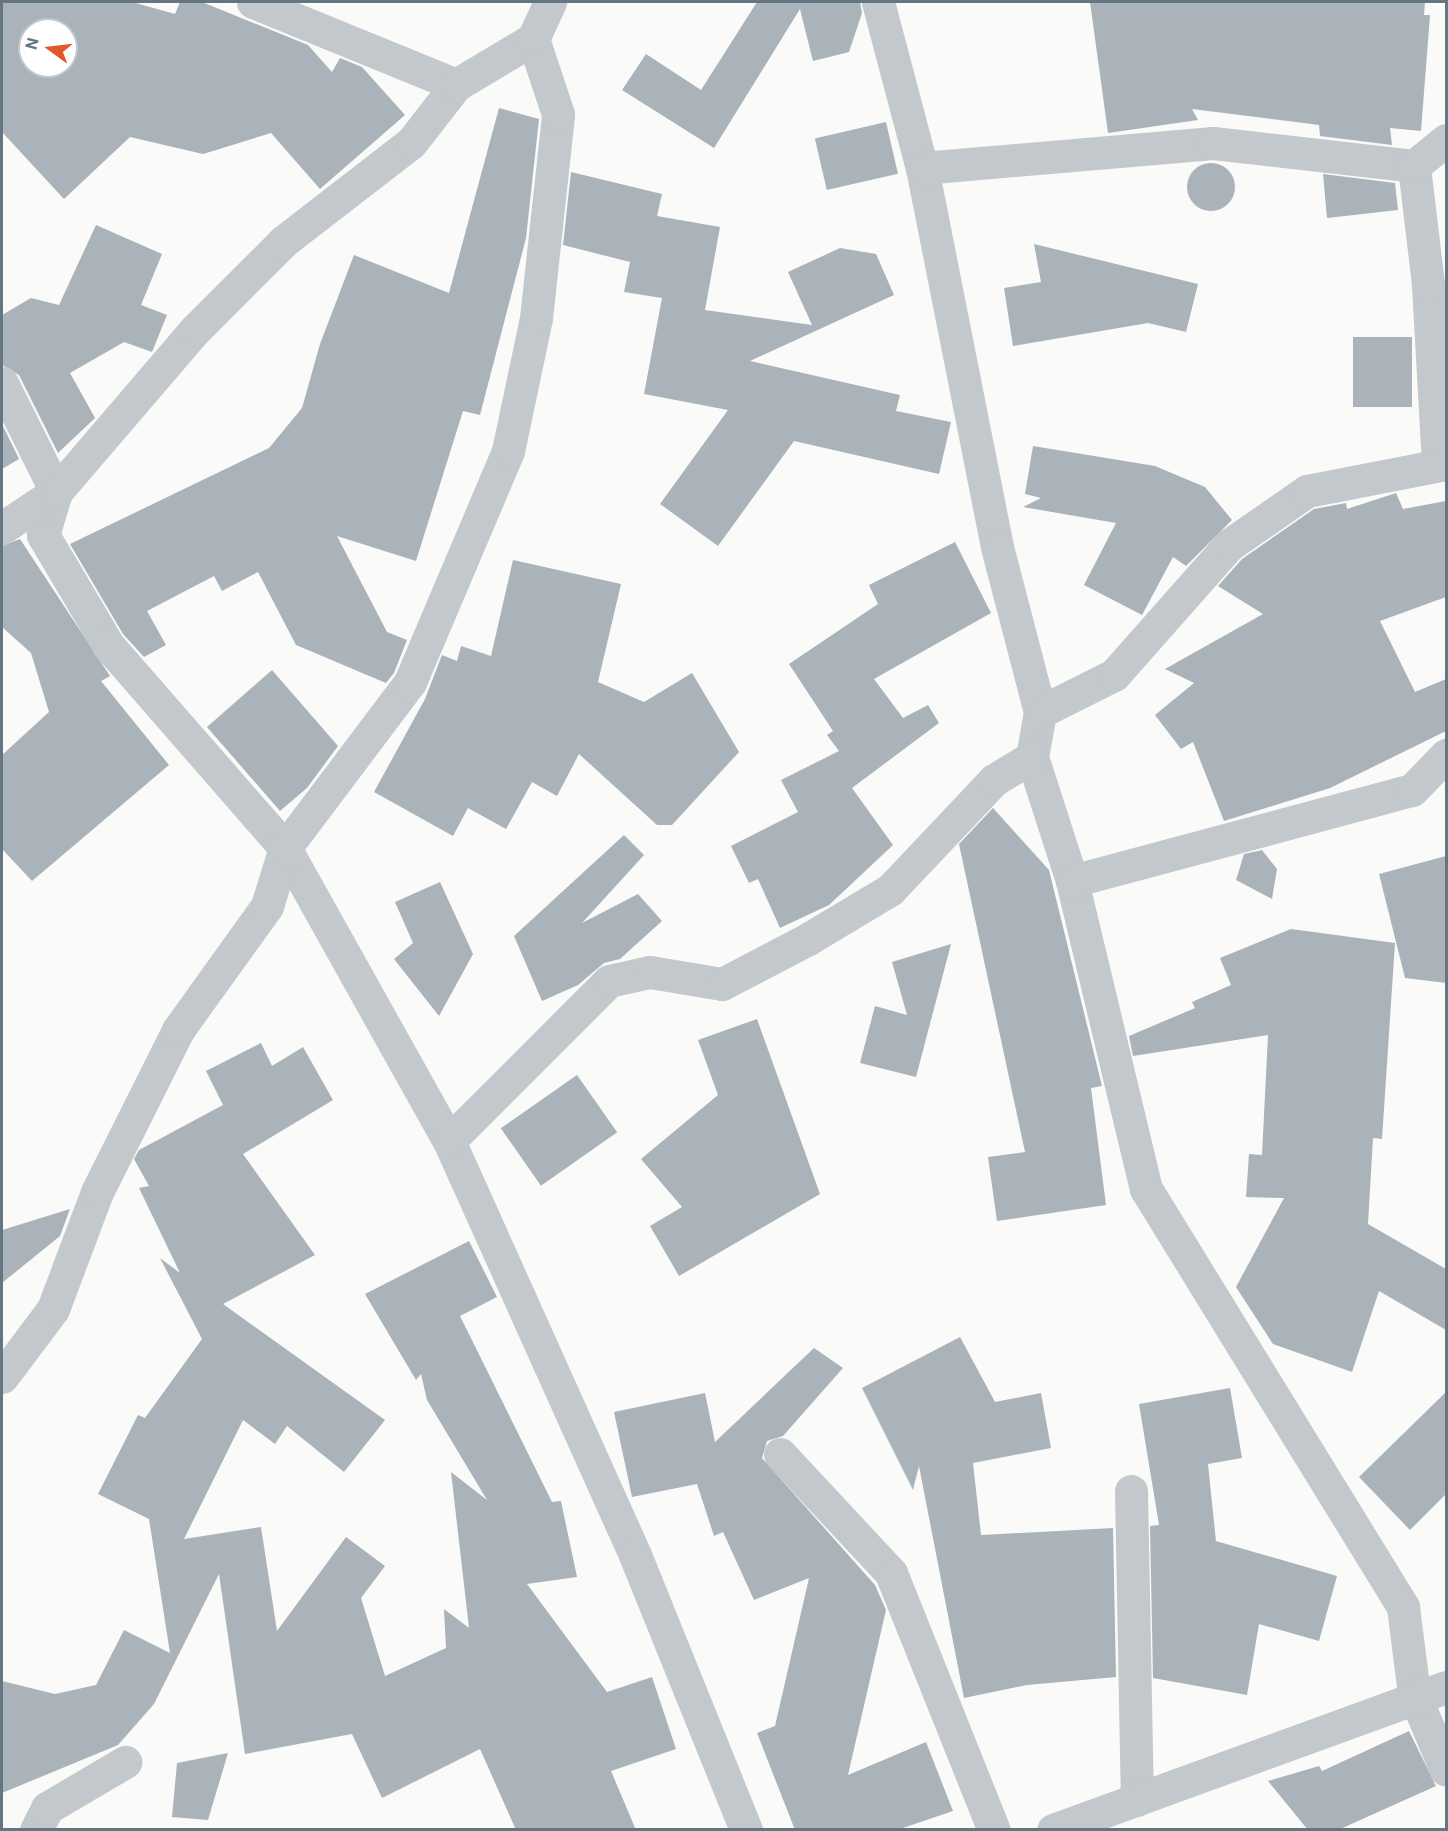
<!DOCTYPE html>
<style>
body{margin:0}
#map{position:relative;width:1448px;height:1831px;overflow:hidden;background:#fafaf8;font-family:Roboto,sans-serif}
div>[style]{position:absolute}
.building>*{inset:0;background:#aab3b9;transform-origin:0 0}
.round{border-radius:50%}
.street>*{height:33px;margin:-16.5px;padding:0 16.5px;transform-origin:16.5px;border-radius:16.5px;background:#c3c8cc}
span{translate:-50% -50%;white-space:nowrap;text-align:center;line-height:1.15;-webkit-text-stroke:6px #fff;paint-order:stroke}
.frame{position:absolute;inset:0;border:3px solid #657683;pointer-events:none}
.north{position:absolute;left:18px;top:18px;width:60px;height:60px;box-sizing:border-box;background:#fff;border:2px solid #c1c8cd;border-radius:50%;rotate:285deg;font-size:16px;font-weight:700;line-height:24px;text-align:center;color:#657683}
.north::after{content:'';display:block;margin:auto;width:21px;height:27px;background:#e4572e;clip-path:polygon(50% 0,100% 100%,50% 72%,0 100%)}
</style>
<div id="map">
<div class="building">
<i style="clip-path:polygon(evenodd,2px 2px,132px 2px,175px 14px,180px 2px,202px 2px,308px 45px,332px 72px,340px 58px,362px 67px,405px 115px,320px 189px,271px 133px,203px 154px,130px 137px,64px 199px,2px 132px,2px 2px,30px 30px,66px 30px,66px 66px,30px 66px,30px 30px)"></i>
<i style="clip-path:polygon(757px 2px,860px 2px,862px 13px,849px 52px,813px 61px,800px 9px,714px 148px,622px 90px,646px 54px,701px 90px)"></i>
<i style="clip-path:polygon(1090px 2px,1425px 2px,1424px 15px,1430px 15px,1421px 131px,1390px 128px,1392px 145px,1320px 136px,1319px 125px,1192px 109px,1198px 120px,1108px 133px)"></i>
<i style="clip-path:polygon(499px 108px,539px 119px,526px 238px,480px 415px,463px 411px,416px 561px,337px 536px,387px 632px,407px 640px,394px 673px,386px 683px,296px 645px,258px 572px,222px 591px,214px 576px,147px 611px,166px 645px,144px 657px,123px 634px,70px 544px,269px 448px,302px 408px,320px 344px,354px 255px,449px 293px)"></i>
<i style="left:886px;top:122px;width:53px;height:73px;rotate:77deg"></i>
<i class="round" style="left:1187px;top:163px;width:48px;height:48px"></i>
<i style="clip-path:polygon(571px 172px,662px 194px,657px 216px,720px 227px,705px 310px,812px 325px,788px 272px,840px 248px,876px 254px,894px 295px,750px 361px,900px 395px,896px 411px,951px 422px,939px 474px,794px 441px,718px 546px,660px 504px,728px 410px,644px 394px,662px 298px,624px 292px,630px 262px,563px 245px)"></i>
<i style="clip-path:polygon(1323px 174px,1395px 183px,1398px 210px,1327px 218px)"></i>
<i style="clip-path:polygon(96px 225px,162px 254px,141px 305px,167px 315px,152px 352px,124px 342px,70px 373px,95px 418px,58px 453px,19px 375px,2px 365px,2px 315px,31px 298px,59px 305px)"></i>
<i style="clip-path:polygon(1034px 244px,1198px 284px,1186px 332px,1148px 323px,1013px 346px,1004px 288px,1041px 282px)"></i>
<i style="left:1353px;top:337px;width:59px;height:70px"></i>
<i style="clip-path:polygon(2px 424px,19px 459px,2px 469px)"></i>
<i style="clip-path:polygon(1033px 446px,1155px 466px,1205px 487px,1232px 520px,1186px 566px,1173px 557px,1142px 615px,1084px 585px,1116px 523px,1023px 507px,1041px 498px,1025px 494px)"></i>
<i style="clip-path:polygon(1396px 493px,1403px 509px,1446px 501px,1446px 597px,1380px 621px,1415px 692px,1446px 679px,1446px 731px,1330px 788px,1224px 821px,1193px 742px,1181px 749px,1155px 715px,1194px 683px,1165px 669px,1263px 614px,1218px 586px,1242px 559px,1314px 509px,1346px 503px,1347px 509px)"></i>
<i style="clip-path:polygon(20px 539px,110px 676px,101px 681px,169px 765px,32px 881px,2px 849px,2px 755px,49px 712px,31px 653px,2px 627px,2px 546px)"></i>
<i style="clip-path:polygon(955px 542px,991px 613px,874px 679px,903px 718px,928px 705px,939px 723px,852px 788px,893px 845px,829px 905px,780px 928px,758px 879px,749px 883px,731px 846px,798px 812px,781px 780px,839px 751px,827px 735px,833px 731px,789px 664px,878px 604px,869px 585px)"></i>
<i style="clip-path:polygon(513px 560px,621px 584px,598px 682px,644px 702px,692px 673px,739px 752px,672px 825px,657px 825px,579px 754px,557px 796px,532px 782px,506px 829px,468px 808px,453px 836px,374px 792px,425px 699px,442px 655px,457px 661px,461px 646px,491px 656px)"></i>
<i style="clip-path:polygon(272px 670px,338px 746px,307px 788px,280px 811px,207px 727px)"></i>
<i style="clip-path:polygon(993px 808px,1049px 870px,1102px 1086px,1091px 1088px,1106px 1205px,997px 1221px,988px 1157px,1025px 1152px,959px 844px)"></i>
<i style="clip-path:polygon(624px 835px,644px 855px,582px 923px,638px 894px,662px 921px,620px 959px,604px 963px,578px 985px,542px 1001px,514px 936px)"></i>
<i style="clip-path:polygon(1262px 850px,1277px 869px,1272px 899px,1236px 880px,1244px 854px)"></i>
<i style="clip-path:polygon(1446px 856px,1446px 983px,1405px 978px,1379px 874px)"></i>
<i style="clip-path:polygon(440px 882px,473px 954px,439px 1016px,394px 959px,413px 943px,395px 902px)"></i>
<i style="clip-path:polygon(1291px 929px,1395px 943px,1382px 1139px,1373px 1138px,1368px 1224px,1446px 1269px,1446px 1330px,1379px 1291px,1352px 1372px,1273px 1344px,1236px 1287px,1284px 1198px,1246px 1197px,1249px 1154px,1262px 1155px,1268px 1035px,1133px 1056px,1129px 1036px,1195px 1008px,1192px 1002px,1231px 985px,1220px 958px)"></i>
<i style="clip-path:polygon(951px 944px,916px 1077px,860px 1063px,875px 1006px,907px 1015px,892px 962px)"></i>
<i style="clip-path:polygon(757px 1019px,820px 1194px,679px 1276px,650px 1226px,682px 1207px,641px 1159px,718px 1095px,698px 1040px)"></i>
<i style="clip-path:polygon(261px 1043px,272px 1066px,303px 1047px,333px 1100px,243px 1154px,315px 1255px,223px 1304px,385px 1420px,344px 1472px,287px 1426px,275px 1444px,243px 1420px,184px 1539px,261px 1527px,277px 1631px,346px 1537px,385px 1566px,361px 1598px,385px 1676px,446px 1648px,444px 1609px,469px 1628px,451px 1472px,487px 1500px,427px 1400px,421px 1374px,416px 1380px,365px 1294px,469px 1241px,497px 1297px,460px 1316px,552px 1502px,561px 1501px,577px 1577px,527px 1584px,607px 1692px,652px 1677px,676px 1749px,611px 1771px,636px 1830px,516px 1830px,480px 1749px,382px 1798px,352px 1734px,245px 1754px,219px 1574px,154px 1704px,118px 1745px,2px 1793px,2px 1681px,55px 1694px,96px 1685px,124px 1630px,170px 1653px,149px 1519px,98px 1494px,138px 1415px,145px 1418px,202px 1339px,160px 1258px,180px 1273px,139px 1188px,149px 1186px,134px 1159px,139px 1150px,223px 1105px,206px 1071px)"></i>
<i style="left:577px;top:1075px;width:70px;height:93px;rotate:55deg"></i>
<i style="clip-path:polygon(70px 1209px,60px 1236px,2px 1283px,2px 1230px)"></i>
<i style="clip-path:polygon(960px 1337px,995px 1402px,1041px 1393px,1051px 1448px,973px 1463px,981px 1535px,1113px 1528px,1116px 1677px,1027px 1685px,964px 1698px,919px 1466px,913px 1490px,862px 1388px)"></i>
<i style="clip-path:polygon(814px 1348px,843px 1368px,783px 1436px,767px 1441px,762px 1458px,875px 1585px,886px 1610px,848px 1775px,926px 1742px,953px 1811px,897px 1830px,795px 1830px,757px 1733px,775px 1726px,809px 1578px,754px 1600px,723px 1532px,714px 1536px,697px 1484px,632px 1497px,614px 1412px,705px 1393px,715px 1442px)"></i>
<i style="clip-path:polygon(1230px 1388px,1242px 1458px,1208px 1464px,1216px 1541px,1337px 1576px,1319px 1641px,1259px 1624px,1247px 1695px,1153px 1678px,1150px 1526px,1159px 1525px,1139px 1404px)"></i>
<i style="clip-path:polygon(1446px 1392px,1446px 1494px,1410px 1530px,1359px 1477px)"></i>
<i style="clip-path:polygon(1409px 1731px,1436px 1786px,1338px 1830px,1308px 1830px,1268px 1781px,1319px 1766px,1322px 1771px)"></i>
<i style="clip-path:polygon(228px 1753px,208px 1820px,172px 1817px,177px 1763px)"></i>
</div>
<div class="street">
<i style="left:253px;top:2px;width:219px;rotate:22.2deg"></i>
<i style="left:878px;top:2px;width:172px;rotate:75.2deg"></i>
<i style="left:922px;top:168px;width:386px;rotate:78.8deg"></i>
<i style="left:997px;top:547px;width:171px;rotate:75.4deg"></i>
<i style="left:1040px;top:712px;width:46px;rotate:100.1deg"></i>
<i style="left:1032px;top:757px;width:130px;rotate:72.1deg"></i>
<i style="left:1072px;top:881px;width:317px;rotate:76.5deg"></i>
<i style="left:1146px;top:1189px;width:491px;rotate:58.4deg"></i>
<i style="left:1403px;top:1607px;width:88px;rotate:82.8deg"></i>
<i style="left:1414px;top:1694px;width:82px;rotate:67.2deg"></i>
<i style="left:922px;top:168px;width:292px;rotate:-4.9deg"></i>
<i style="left:1213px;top:143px;width:202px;rotate:6.5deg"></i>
<i style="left:2px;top:383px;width:122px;rotate:63.6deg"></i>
<i style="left:56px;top:492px;width:45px;rotate:106.8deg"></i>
<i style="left:43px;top:535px;width:128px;rotate:59.4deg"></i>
<i style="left:108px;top:645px;width:269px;rotate:48.9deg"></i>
<i style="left:285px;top:848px;width:336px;rotate:60.8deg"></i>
<i style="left:449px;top:1141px;width:454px;rotate:65.8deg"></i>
<i style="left:635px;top:1555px;width:297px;rotate:68deg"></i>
<i style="left:1438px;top:464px;width:180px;rotate:-93.2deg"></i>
<i style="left:1428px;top:284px;width:119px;rotate:-96.8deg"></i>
<i style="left:1414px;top:166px;width:41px;rotate:-39.1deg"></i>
<i style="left:2px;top:528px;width:65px;rotate:-33.7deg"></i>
<i style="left:56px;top:492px;width:213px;rotate:-49.4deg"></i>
<i style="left:195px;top:330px;width:126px;rotate:-45deg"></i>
<i style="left:284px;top:241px;width:160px;rotate:-37.7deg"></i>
<i style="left:411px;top:143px;width:73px;rotate:-52.2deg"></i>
<i style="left:456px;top:85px;width:90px;rotate:-30.9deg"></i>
<i style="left:1040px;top:712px;width:83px;rotate:-26.6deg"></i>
<i style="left:1114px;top:675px;width:174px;rotate:-48.5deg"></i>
<i style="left:1229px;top:545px;width:95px;rotate:-34.7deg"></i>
<i style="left:1307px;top:491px;width:142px;rotate:-11deg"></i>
<i style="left:1072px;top:881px;width:352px;rotate:-15deg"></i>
<i style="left:1412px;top:790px;width:49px;rotate:-45.8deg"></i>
<i style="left:449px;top:1141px;width:226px;rotate:-45deg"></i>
<i style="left:609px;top:981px;width:42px;rotate:-12.4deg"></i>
<i style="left:650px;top:972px;width:73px;rotate:9.5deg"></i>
<i style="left:722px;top:984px;width:97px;rotate:-27.6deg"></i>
<i style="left:808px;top:939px;width:96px;rotate:-30.9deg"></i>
<i style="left:890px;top:890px;width:151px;rotate:-46.6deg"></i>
<i style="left:994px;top:780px;width:44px;rotate:-31.2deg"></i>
<i style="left:2px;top:1377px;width:85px;rotate:-53.1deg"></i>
<i style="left:53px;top:1309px;width:125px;rotate:-69.4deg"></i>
<i style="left:97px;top:1192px;width:181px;rotate:-63.4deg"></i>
<i style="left:178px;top:1030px;width:153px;rotate:-54.3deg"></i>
<i style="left:267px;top:906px;width:61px;rotate:-72.8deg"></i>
<i style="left:285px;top:848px;width:208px;rotate:-53deg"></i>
<i style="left:410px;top:682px;width:251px;rotate:-67deg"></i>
<i style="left:508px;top:451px;width:136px;rotate:-78.1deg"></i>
<i style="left:536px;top:318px;width:205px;rotate:-83.8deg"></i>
<i style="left:558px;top:114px;width:79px;rotate:-108.4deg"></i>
<i style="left:533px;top:39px;width:41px;rotate:-65.3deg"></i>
<i style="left:780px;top:1454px;width:163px;rotate:47deg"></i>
<i style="left:891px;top:1573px;width:277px;rotate:68.2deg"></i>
<i style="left:1131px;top:1491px;width:309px;rotate:88.9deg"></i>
<i style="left:36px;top:1830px;width:25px;rotate:-63deg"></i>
<i style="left:47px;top:1808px;width:91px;rotate:-30.5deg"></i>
<i style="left:1053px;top:1830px;width:418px;rotate:-20deg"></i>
</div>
<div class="frame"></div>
<div class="north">N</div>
</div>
